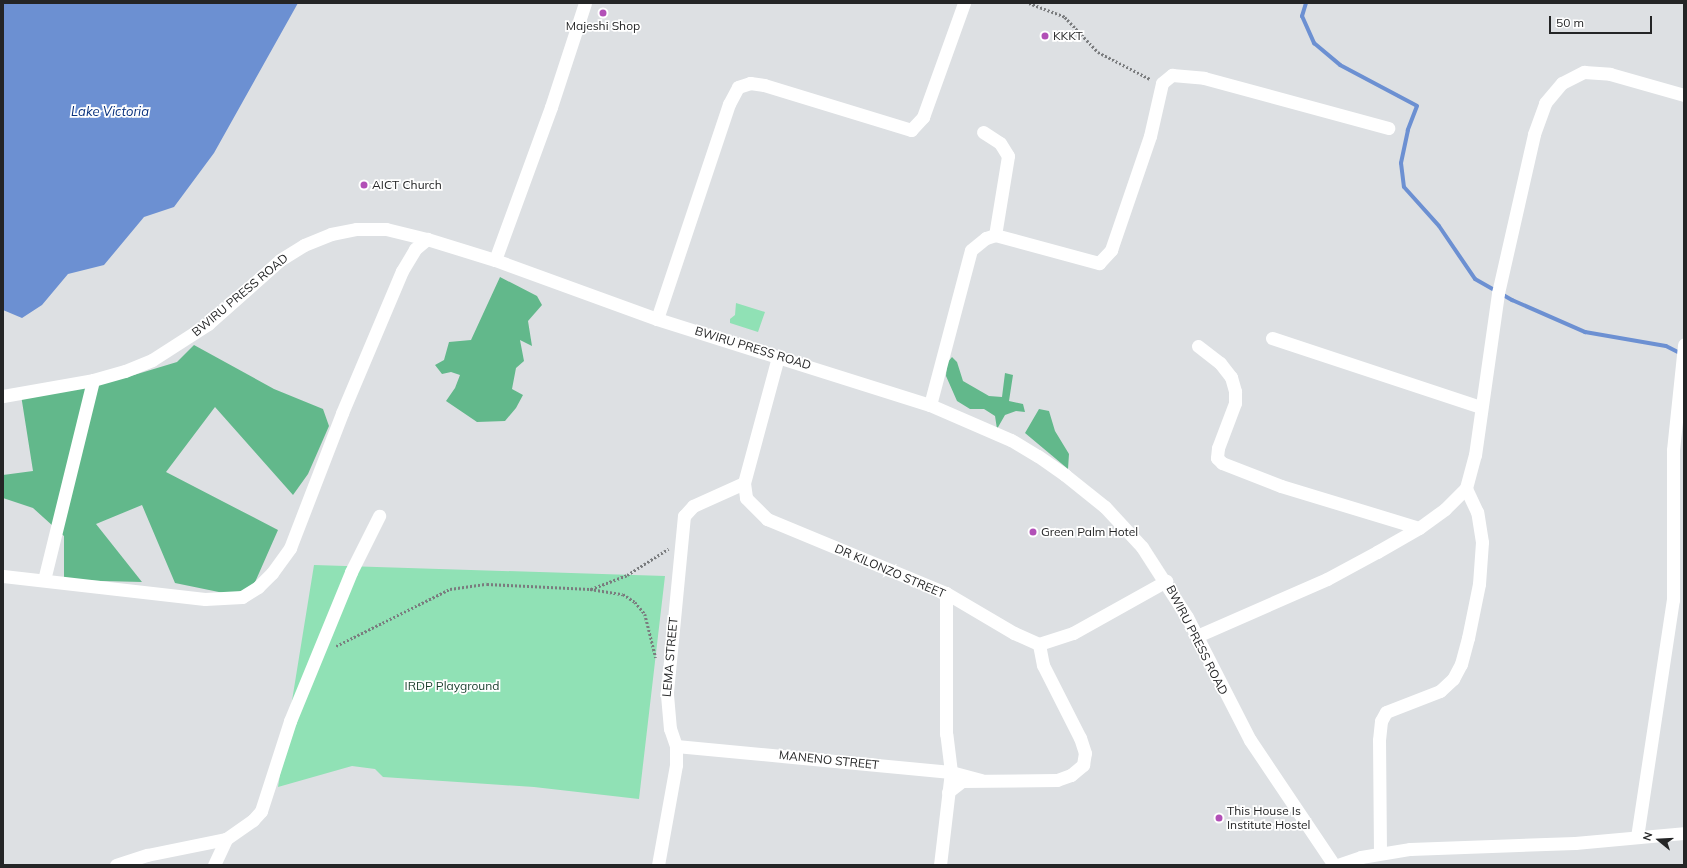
<!DOCTYPE html>
<style>
body{margin:0}
#map{position:relative;width:1687px;height:868px;overflow:hidden;background:#dde0e3;font-family:Mulish,sans-serif}
div>[style]{position:absolute}
.green>*{inset:0;background:#90e1b5}
.forest>*{inset:0;background:#62b88b}
.water>*{inset:0;background:#6c90d2}
.stream>*{height:4px;margin:-2px;padding:0 2px;transform-origin:2px;border-radius:2px;background:#6c90d2}
.path>*{height:2.5px;margin-top:-1.25px;transform-origin:0;background:repeating-linear-gradient(90deg,#7a7c7e 0 2px,transparent 0 4px)}
.minor>*{height:13px;margin:-6.5px;padding:0 6.5px;transform-origin:6.5px;border-radius:6.5px;background:#fff}
.dots>*{width:11px;height:11px;translate:-50% -50%;box-sizing:border-box;border:2px solid #fff;border-radius:50%}
span{translate:-50% -50%;white-space:nowrap;text-align:center;line-height:1.15;-webkit-text-stroke:3.5px #fff;paint-order:stroke}
.poi-label{font-size:12px;color:#242526}
.left{translate:0 -50%;text-align:left}
.street-label{font-size:12px;color:#242526}
.park-label{font-size:12px;color:#173c2a}
.water-label{font-size:13px;color:#08317d;font-style:italic}
.frame{position:absolute;inset:0;border:4px solid #242526;pointer-events:none}
.north{position:absolute;left:1639px;top:820px;width:40px;height:40px;-webkit-text-stroke:3px #fff;paint-order:stroke;rotate:288deg;font-size:11px;font-weight:700;line-height:16px;text-align:center;color:#242526}
.north::after{content:'';display:block;margin:auto;width:14px;height:18px;background:#242526;clip-path:polygon(50% 0,100% 100%,50% 72%,0 100%)}
.scale{position:absolute;left:1549px;top:16px;width:103px;height:18px;box-sizing:border-box;border:2px solid #242526;border-top:0;padding-left:5px;font-size:12px;line-height:14px;white-space:nowrap;color:#242526;-webkit-text-stroke:3px #fff;paint-order:stroke}
</style>
<div id="map">
<div class="green">
<i style="clip-path:polygon(736px 303px,765px 312px,758px 332px,730px 323px,730px 319px,735px 315px)"></i>
<i style="clip-path:polygon(314px 565px,665px 576px,639px 799px,534px 787px,383px 777px,375px 769px,352px 766px,278px 787px)"></i>
</div>
<div class="forest">
<i style="clip-path:polygon(500px 277px,537px 296px,542px 305px,528px 321px,532px 346px,520px 340px,524px 361px,516px 368px,512px 389px,523px 395px,516px 408px,505px 421px,477px 422px,446px 401px,455px 388px,460px 375px,451px 372px,442px 374px,435px 365px,444px 360px,449px 342px,471px 340px)"></i>
<i style="clip-path:polygon(194px 345px,274px 389px,323px 409px,329px 426px,308px 474px,293px 495px,215px 407px,166px 472px,278px 530px,248px 598px,175px 583px,142px 505px,96px 524px,142px 582px,64px 580px,64px 536px,33px 508px,3px 498px,3px 475px,33px 471px,21px 395px,134px 375px,177px 362px)"></i>
<i style="clip-path:polygon(952px 357px,957px 362px,963px 381px,989px 396px,1002px 397px,1005px 373px,1013px 375px,1009px 401px,1023px 404px,1025px 412px,1016px 411px,1005px 415px,997px 429px,995px 416px,984px 409px,970px 409px,957px 401px,946px 376px,947px 363px)"></i>
<i style="clip-path:polygon(1039px 409px,1049px 411px,1055px 431px,1069px 454px,1068px 469px,1025px 433px)"></i>
</div>
<div class="water">
<i style="clip-path:polygon(3px 3px,298px 3px,214px 153px,174px 207px,144px 217px,104px 265px,68px 274px,42px 305px,22px 318px,3px 310px)"></i>
</div>
<div class="stream">
<i style="left:1306px;top:3px;width:14px;rotate:107deg"></i>
<i style="left:1302px;top:16px;width:30px;rotate:66deg"></i>
<i style="left:1314px;top:43px;width:34px;rotate:40deg"></i>
<i style="left:1340px;top:65px;width:87px;rotate:28deg"></i>
<i style="left:1417px;top:106px;width:26px;rotate:111deg"></i>
<i style="left:1408px;top:130px;width:34px;rotate:102deg"></i>
<i style="left:1401px;top:163px;width:24px;rotate:83deg"></i>
<i style="left:1404px;top:187px;width:52px;rotate:48.1deg"></i>
<i style="left:1439px;top:226px;width:64px;rotate:55.8deg"></i>
<i style="left:1475px;top:279px;width:43px;rotate:29.6deg"></i>
<i style="left:1512px;top:300px;width:80px;rotate:23.7deg"></i>
<i style="left:1585px;top:332px;width:82px;rotate:9.8deg"></i>
<i style="left:1666px;top:346px;width:16px;rotate:27deg"></i>
</div>
<div class="path">
<i style="left:1029px;top:3px;width:39px;rotate:21deg"></i>
<i style="left:1065px;top:17px;width:48px;rotate:46.7deg"></i>
<i style="left:1098px;top:52px;width:59px;rotate:27.4deg"></i>
<i style="left:591px;top:589px;width:39px;rotate:-21deg"></i>
<i style="left:627px;top:575px;width:49px;rotate:-32.4deg"></i>
<i style="left:336px;top:646px;width:127px;rotate:-26.6deg"></i>
<i style="left:450px;top:589px;width:37px;rotate:-8deg"></i>
<i style="left:487px;top:584px;width:103px;rotate:2.8deg"></i>
<i style="left:590px;top:589px;width:33px;rotate:9deg"></i>
<i style="left:623px;top:594px;width:14px;rotate:34deg"></i>
<i style="left:635px;top:602px;width:16px;rotate:50deg"></i>
<i style="left:645px;top:614px;width:45px;rotate:76deg"></i>
</div>
<div class="minor">
<i style="left:983px;top:132px;width:20px;rotate:33deg"></i>
<i style="left:1000px;top:143px;width:15px;rotate:58deg"></i>
<i style="left:1008px;top:156px;width:80px;rotate:99.3deg"></i>
<i style="left:495px;top:260px;width:163px;rotate:-69.9deg"></i>
<i style="left:551px;top:107px;width:109px;rotate:-71.9deg"></i>
<i style="left:657px;top:319px;width:227px;rotate:-71.5deg"></i>
<i style="left:729px;top:104px;width:19px;rotate:-62deg"></i>
<i style="left:738px;top:87px;width:13px;rotate:-18deg"></i>
<i style="left:750px;top:83px;width:14px;rotate:8deg"></i>
<i style="left:764px;top:85px;width:154px;rotate:17deg"></i>
<i style="left:911px;top:130px;width:18px;rotate:-47deg"></i>
<i style="left:923px;top:117px;width:121px;rotate:-70.2deg"></i>
<i style="left:1272px;top:338px;width:220px;rotate:18.3deg"></i>
<i style="left:1198px;top:346px;width:28px;rotate:38deg"></i>
<i style="left:1220px;top:363px;width:18px;rotate:52deg"></i>
<i style="left:1231px;top:377px;width:15px;rotate:74deg"></i>
<i style="left:1235px;top:391px;width:12px;rotate:90deg"></i>
<i style="left:1235px;top:403px;width:48px;rotate:110.7deg"></i>
<i style="left:1218px;top:448px;width:10px;rotate:96deg"></i>
<i style="left:1217px;top:458px;width:7px;rotate:45deg"></i>
<i style="left:1222px;top:463px;width:63px;rotate:21.3deg"></i>
<i style="left:1281px;top:486px;width:144px;rotate:16.9deg"></i>
<i style="left:778px;top:357px;width:131px;rotate:105.1deg"></i>
<i style="left:744px;top:483px;width:15px;rotate:82deg"></i>
<i style="left:746px;top:498px;width:30px;rotate:45deg"></i>
<i style="left:767px;top:519px;width:194px;rotate:22.5deg"></i>
<i style="left:946px;top:593px;width:79px;rotate:30.5deg"></i>
<i style="left:1014px;top:633px;width:27px;rotate:24deg"></i>
<i style="left:1039px;top:644px;width:36px;rotate:-18deg"></i>
<i style="left:1073px;top:633px;width:107px;rotate:-29.2deg"></i>
<i style="left:3px;top:396px;width:91px;rotate:-10.1deg"></i>
<i style="left:93px;top:380px;width:33px;rotate:-16deg"></i>
<i style="left:125px;top:371px;width:29px;rotate:-22deg"></i>
<i style="left:152px;top:360px;width:67px;rotate:-32.7deg"></i>
<i style="left:208px;top:324px;width:96px;rotate:-41.6deg"></i>
<i style="left:280px;top:260px;width:28px;rotate:-32deg"></i>
<i style="left:304px;top:245px;width:29px;rotate:-22deg"></i>
<i style="left:331px;top:234px;width:25px;rotate:-11deg"></i>
<i style="left:356px;top:229px;width:30px"></i>
<i style="left:386px;top:229px;width:42px;rotate:13.7deg"></i>
<i style="left:427px;top:239px;width:71px;rotate:17.2deg"></i>
<i style="left:495px;top:260px;width:172px;rotate:20deg"></i>
<i style="left:657px;top:319px;width:286px;rotate:17.5deg"></i>
<i style="left:930px;top:405px;width:88px;rotate:23.4deg"></i>
<i style="left:1011px;top:440px;width:31px;rotate:31deg"></i>
<i style="left:1038px;top:456px;width:33px;rotate:35deg"></i>
<i style="left:1065px;top:475px;width:51px;rotate:38.7deg"></i>
<i style="left:1105px;top:507px;width:54px;rotate:47.2deg"></i>
<i style="left:1142px;top:547px;width:83px;rotate:57.3deg"></i>
<i style="left:1187px;top:617px;width:138px;rotate:62.9deg"></i>
<i style="left:1250px;top:740px;width:151px;rotate:56.1deg"></i>
<i style="left:930px;top:405px;width:160px;rotate:-75.2deg"></i>
<i style="left:971px;top:250px;width:19px;rotate:-39deg"></i>
<i style="left:986px;top:238px;width:9px;rotate:-18deg"></i>
<i style="left:995px;top:235px;width:108px;rotate:15.1deg"></i>
<i style="left:1099px;top:263px;width:18px;rotate:-47deg"></i>
<i style="left:1111px;top:250px;width:120px;rotate:-71.1deg"></i>
<i style="left:1150px;top:136px;width:54px;rotate:-77.2deg"></i>
<i style="left:1162px;top:83px;width:13px;rotate:-39deg"></i>
<i style="left:1172px;top:75px;width:32px;rotate:5deg"></i>
<i style="left:1204px;top:78px;width:191px;rotate:15.2deg"></i>
<i style="left:3px;top:576px;width:203px;rotate:6.5deg"></i>
<i style="left:205px;top:599px;width:37px;rotate:-3deg"></i>
<i style="left:242px;top:597px;width:19px;rotate:-32deg"></i>
<i style="left:258px;top:587px;width:20px;rotate:-45deg"></i>
<i style="left:272px;top:573px;width:31px;rotate:-54deg"></i>
<i style="left:290px;top:548px;width:145px;rotate:-68.9deg"></i>
<i style="left:342px;top:413px;width:154px;rotate:-67.1deg"></i>
<i style="left:402px;top:271px;width:26px;rotate:-59deg"></i>
<i style="left:415px;top:249px;width:16px;rotate:-40deg"></i>
<i style="left:44px;top:580px;width:206px;rotate:-76.2deg"></i>
<i style="left:1197px;top:636px;width:142px;rotate:-23.7deg"></i>
<i style="left:1327px;top:579px;width:57px;rotate:-28.4deg"></i>
<i style="left:1377px;top:552px;width:48px;rotate:-29.7deg"></i>
<i style="left:1419px;top:528px;width:32px;rotate:-36deg"></i>
<i style="left:1445px;top:509px;width:30px;rotate:-45deg"></i>
<i style="left:1466px;top:488px;width:34px;rotate:-75deg"></i>
<i style="left:1475px;top:455px;width:164px;rotate:-81.9deg"></i>
<i style="left:1498px;top:293px;width:163px;rotate:-77.2deg"></i>
<i style="left:1534px;top:134px;width:33px;rotate:-70deg"></i>
<i style="left:1545px;top:103px;width:26px;rotate:-50deg"></i>
<i style="left:1562px;top:83px;width:25px;rotate:-27deg"></i>
<i style="left:1584px;top:72px;width:26px;rotate:4deg"></i>
<i style="left:1610px;top:74px;width:77px;rotate:15.8deg"></i>
<i style="left:676px;top:746px;width:276px;rotate:5.4deg"></i>
<i style="left:951px;top:772px;width:31px;rotate:15deg"></i>
<i style="left:948px;top:792px;width:18px;rotate:-38deg"></i>
<i style="left:962px;top:781px;width:95px;rotate:-0.6deg"></i>
<i style="left:1057px;top:780px;width:15px;rotate:-20deg"></i>
<i style="left:1071px;top:775px;width:16px;rotate:-40deg"></i>
<i style="left:1083px;top:765px;width:12px;rotate:-81deg"></i>
<i style="left:1085px;top:753px;width:16px;rotate:-108deg"></i>
<i style="left:1080px;top:738px;width:82px;rotate:-116.9deg"></i>
<i style="left:1043px;top:665px;width:21px;rotate:-101deg"></i>
<i style="left:1637px;top:837px;width:240px;rotate:-81.4deg"></i>
<i style="left:1673px;top:600px;width:150px;rotate:-90deg"></i>
<i style="left:1673px;top:450px;width:106px;rotate:-84deg"></i>
<i style="left:1380px;top:853px;width:113px;rotate:-90.5deg"></i>
<i style="left:1379px;top:740px;width:19px;rotate:-84deg"></i>
<i style="left:1381px;top:721px;width:10px;rotate:-61deg"></i>
<i style="left:1386px;top:712px;width:58px;rotate:-21.3deg"></i>
<i style="left:1440px;top:691px;width:18px;rotate:-43deg"></i>
<i style="left:1453px;top:679px;width:17px;rotate:-62deg"></i>
<i style="left:1461px;top:664px;width:27px;rotate:-75deg"></i>
<i style="left:1468px;top:638px;width:55px;rotate:-78.5deg"></i>
<i style="left:1479px;top:584px;width:42px;rotate:-85.9deg"></i>
<i style="left:1482px;top:542px;width:30px;rotate:-99deg"></i>
<i style="left:1477px;top:512px;width:26px;rotate:-115deg"></i>
<i style="left:116px;top:865px;width:33px;rotate:-18deg"></i>
<i style="left:147px;top:855px;width:81px;rotate:-11.4deg"></i>
<i style="left:214px;top:865px;width:29px;rotate:-65deg"></i>
<i style="left:226px;top:839px;width:33px;rotate:-35deg"></i>
<i style="left:253px;top:820px;width:12px;rotate:-48deg"></i>
<i style="left:261px;top:811px;width:95px;rotate:-72.1deg"></i>
<i style="left:290px;top:721px;width:161px;rotate:-67.7deg"></i>
<i style="left:351px;top:572px;width:63px;rotate:-63.4deg"></i>
<i style="left:658px;top:865px;width:102px;rotate:-79.8deg"></i>
<i style="left:676px;top:765px;width:19px;rotate:-90deg"></i>
<i style="left:676px;top:746px;width:18px;rotate:-109deg"></i>
<i style="left:670px;top:729px;width:37px;rotate:-95deg"></i>
<i style="left:667px;top:692px;width:177px;rotate:-84.5deg"></i>
<i style="left:684px;top:516px;width:13px;rotate:-48deg"></i>
<i style="left:693px;top:506px;width:56px;rotate:-24.3deg"></i>
<i style="left:940px;top:865px;width:94px;rotate:-83.3deg"></i>
<i style="left:951px;top:772px;width:38px;rotate:-97deg"></i>
<i style="left:946px;top:734px;width:141px;rotate:-90deg"></i>
<i style="left:1338px;top:865px;width:24px;rotate:-19deg"></i>
<i style="left:1361px;top:857px;width:50px;rotate:-9.3deg"></i>
<i style="left:1410px;top:849px;width:165px;rotate:-2.1deg"></i>
<i style="left:1575px;top:843px;width:109px;rotate:-5.2deg"></i>
</div>
<div class="dots">
<i style="left:603px;top:13px;background:#b250b7"></i>
<i style="left:1045px;top:36px;background:#b250b7"></i>
<i style="left:364px;top:185px;background:#b250b7"></i>
<i style="left:1033px;top:532px;background:#b250b7"></i>
<i style="left:1219px;top:818px;background:#b250b7"></i>
</div>
<div class="poi-label">
<span style="left:603px;top:26px">Majeshi Shop</span>
<span class="left" style="left:1053px;top:36px">KKKT</span>
<span class="left" style="left:372px;top:185px">AICT Church</span>
<span class="left" style="left:1041px;top:532px">Green Palm Hotel</span>
<span class="left" style="left:1227px;top:818px">This House Is<br>Institute Hostel</span>
</div>
<div class="street-label">
<span style="left:240px;top:295px;rotate:-40deg">BWIRU PRESS ROAD</span>
<span style="left:753px;top:348px;rotate:17deg">BWIRU PRESS ROAD</span>
<span style="left:890px;top:571px;rotate:23deg">DR KILONZO STREET</span>
<span style="left:1197px;top:640px;rotate:63deg">BWIRU PRESS ROAD</span>
<span style="left:670px;top:657px;rotate:-85deg">LEMA STREET</span>
<span style="left:829px;top:760px;rotate:6deg">MANENO STREET</span>
</div>
<div class="park-label">
<span style="left:452px;top:686px">IRDP Playground</span>
</div>
<div class="water-label">
<span style="left:110px;top:111px">Lake Victoria</span>
</div>
<div class="frame"></div>
<div class="north">N</div>
<div class="scale">50 m</div>
</div>
